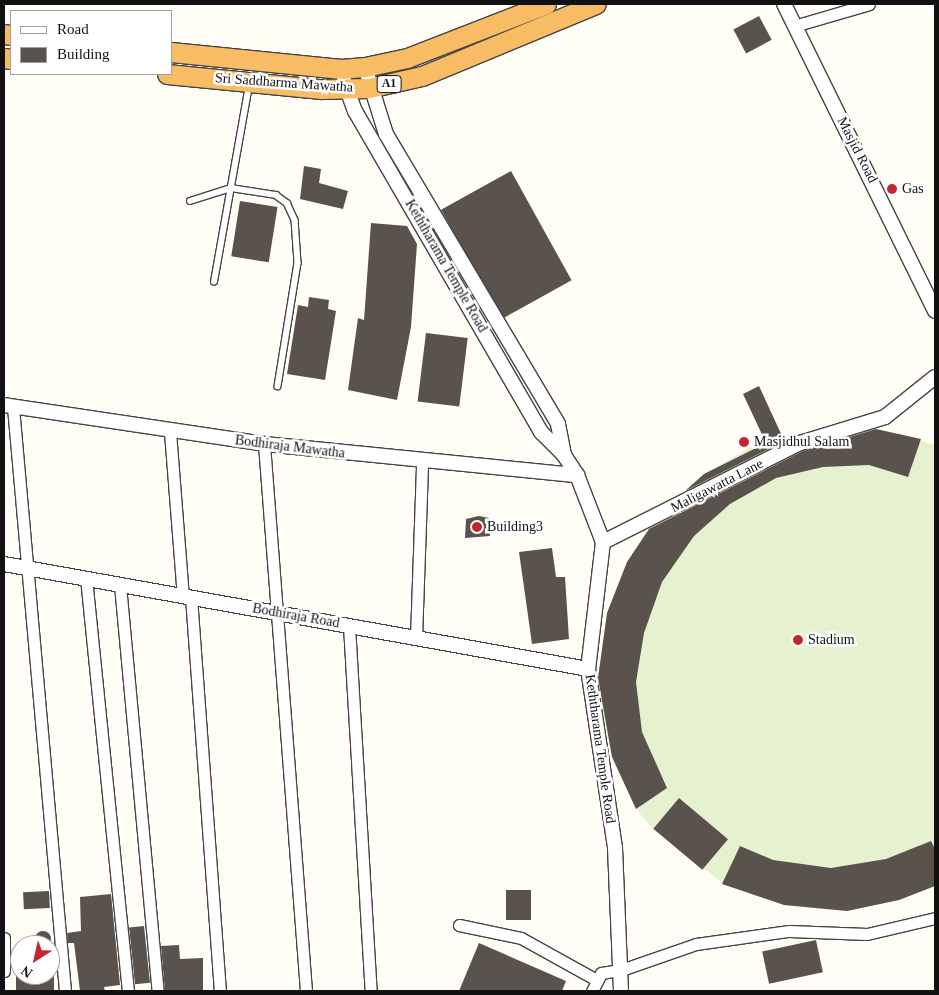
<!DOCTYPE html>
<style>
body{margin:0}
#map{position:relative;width:939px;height:995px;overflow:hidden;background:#fffdf5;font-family:"Times New Roman",serif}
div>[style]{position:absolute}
.pitch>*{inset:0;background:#e6f2cf}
.building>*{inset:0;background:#5a524d;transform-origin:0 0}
.round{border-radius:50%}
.roads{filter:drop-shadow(1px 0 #444) drop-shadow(-1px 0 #444) drop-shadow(0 1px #444) drop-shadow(0 -1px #444)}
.service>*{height:5.5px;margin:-2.75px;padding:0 2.75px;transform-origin:2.75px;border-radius:2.75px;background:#fff}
.minor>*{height:11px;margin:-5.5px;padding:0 5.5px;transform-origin:5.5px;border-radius:5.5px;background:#fff}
.tertiary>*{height:14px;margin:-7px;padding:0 7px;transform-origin:7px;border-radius:7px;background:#fff}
.trunk>*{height:19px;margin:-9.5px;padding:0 9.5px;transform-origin:9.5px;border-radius:9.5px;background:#f7bc64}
.dots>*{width:14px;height:14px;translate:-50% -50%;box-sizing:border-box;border:2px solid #fff;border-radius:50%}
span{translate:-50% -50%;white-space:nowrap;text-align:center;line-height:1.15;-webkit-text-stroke:5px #fff;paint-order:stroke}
.shield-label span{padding:1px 4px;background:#fff;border:1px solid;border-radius:4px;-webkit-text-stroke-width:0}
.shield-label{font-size:12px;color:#111;font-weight:700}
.street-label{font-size:14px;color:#111}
.poi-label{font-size:14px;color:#111}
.left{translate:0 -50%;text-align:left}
.frame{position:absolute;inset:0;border:5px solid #111;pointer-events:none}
.legend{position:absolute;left:10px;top:10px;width:162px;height:65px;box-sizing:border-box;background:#fff;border:1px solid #a0a0a0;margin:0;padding:6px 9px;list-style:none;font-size:15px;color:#111}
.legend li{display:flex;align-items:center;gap:10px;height:25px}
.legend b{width:25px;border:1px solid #a0a0a0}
.north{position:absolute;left:10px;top:935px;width:50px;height:50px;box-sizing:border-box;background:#fff;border:1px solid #a0a0a0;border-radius:50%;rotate:215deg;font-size:14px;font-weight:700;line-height:20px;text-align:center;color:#111}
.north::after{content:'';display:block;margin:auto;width:18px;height:22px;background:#c4262e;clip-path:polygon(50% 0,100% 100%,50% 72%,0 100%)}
</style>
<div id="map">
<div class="pitch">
<i style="clip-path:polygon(825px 429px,875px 429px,935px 445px,935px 886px,899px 900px,847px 911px,784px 905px,722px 883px,653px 829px,636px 809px,612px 757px,597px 685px,607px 613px,627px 562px,656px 518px,704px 474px,749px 448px)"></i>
</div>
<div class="building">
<i style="left:759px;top:16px;width:27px;height:29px;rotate:62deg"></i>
<i style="clip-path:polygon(304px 166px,321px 169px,319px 183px,348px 191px,343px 209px,300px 199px)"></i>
<i style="left:511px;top:171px;width:125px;height:80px;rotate:61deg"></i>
<i style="left:240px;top:201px;width:38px;height:56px;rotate:9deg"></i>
<i style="clip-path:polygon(371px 223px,407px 226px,417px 244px,411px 327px,397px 400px,348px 390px,358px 318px,364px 320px)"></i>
<i style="clip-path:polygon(309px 297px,329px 300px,328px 309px,336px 311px,325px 380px,287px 374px,298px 305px,308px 307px)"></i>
<i style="left:426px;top:333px;width:42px;height:69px;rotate:7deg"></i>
<i style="clip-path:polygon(759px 386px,783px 438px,796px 435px,685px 491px,704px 474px,766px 443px,743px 394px)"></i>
<i style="clip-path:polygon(876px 429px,921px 439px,908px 477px,869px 465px,823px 467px,776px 478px,730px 504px,694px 536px,662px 582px,644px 633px,636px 682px,642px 732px,667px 788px,636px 809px,612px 757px,598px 678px,607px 613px,627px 562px,649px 529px,803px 451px)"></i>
<i style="clip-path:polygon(479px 516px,489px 518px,490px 536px,465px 538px,466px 519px)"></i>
<i style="clip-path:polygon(552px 548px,556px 577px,565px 577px,569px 639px,532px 644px,519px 552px)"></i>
<i style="left:679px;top:798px;width:64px;height:40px;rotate:40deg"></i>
<i style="clip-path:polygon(931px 841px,935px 849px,935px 886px,899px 900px,847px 911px,784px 905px,722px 884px,740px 846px,773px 860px,831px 868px,886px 859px)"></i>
<i style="left:506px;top:890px;width:25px;height:30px"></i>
<i style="left:49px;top:891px;width:17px;height:26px;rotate:87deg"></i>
<i style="clip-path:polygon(111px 894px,120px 985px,104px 987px,105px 991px,80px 991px,74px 943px,68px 943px,67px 933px,81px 931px,80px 897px)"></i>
<i style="left:144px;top:926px;width:57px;height:15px;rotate:84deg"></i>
<i class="round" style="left:35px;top:931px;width:16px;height:16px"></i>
<i style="left:816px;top:940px;width:33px;height:55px;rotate:78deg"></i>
<i style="clip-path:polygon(479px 943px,566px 981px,562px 991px,459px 991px)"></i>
<i style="clip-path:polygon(179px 945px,180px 959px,203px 958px,203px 991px,165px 991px,161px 946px)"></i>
<i style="left:16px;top:975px;width:38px;height:16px"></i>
</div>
<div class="roads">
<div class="service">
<i style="left:190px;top:201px;width:43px;rotate:-17.6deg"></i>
<i style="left:231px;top:188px;width:46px;rotate:8.8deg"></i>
<i style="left:276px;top:195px;width:14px;rotate:36deg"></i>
<i style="left:287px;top:203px;width:19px;rotate:65deg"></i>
<i style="left:295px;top:220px;width:43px;rotate:86deg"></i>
<i style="left:298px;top:263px;width:125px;rotate:99.2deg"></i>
<i style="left:214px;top:282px;width:200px;rotate:-79.9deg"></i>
</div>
<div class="minor">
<i style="left:794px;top:26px;width:78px;rotate:-16.3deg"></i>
<i style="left:13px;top:407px;width:586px;rotate:84.91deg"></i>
<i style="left:170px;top:432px;width:165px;rotate:85.5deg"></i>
<i style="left:264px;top:444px;width:549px;rotate:85.61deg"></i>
<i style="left:86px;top:578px;width:415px;rotate:84.2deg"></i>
<i style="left:120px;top:585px;width:408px;rotate:84.7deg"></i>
<i style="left:191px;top:597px;width:395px;rotate:85.8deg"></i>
<i style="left:349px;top:626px;width:366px;rotate:86.6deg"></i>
<i style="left:416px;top:638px;width:176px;rotate:-88deg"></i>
<i style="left:459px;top:925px;width:63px;rotate:11.8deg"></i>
<i style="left:521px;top:938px;width:85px;rotate:29deg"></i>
<i style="left:4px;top:938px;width:33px;rotate:90deg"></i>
<i style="left:592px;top:991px;width:20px;rotate:-63deg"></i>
<i style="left:601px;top:973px;width:20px;rotate:-9deg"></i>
<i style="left:621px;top:970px;width:79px;rotate:-19.1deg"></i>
<i style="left:696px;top:944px;width:94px;rotate:-8deg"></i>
<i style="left:789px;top:931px;width:78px;rotate:2.2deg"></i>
<i style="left:867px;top:934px;width:70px;rotate:-13.2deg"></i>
</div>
<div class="tertiary">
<i style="left:784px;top:4px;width:342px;rotate:63.8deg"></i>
<i style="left:365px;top:67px;width:70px;rotate:72.6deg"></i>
<i style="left:386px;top:134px;width:337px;rotate:59.3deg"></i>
<i style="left:558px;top:424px;width:32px;rotate:79deg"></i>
<i style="left:344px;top:81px;width:32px;rotate:70deg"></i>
<i style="left:355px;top:111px;width:371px;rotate:59.9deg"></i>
<i style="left:541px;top:432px;width:33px;rotate:45deg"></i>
<i style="left:564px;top:455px;width:24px;rotate:57deg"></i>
<i style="left:577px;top:475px;width:72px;rotate:68.8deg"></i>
<i style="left:603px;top:542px;width:128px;rotate:96.7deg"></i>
<i style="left:588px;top:669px;width:181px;rotate:81.4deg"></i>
<i style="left:615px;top:848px;width:143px;rotate:87.6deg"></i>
<i style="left:4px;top:405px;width:263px;rotate:8.5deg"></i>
<i style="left:264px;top:444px;width:315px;rotate:5.7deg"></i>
<i style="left:603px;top:542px;width:220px;rotate:-26.7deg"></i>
<i style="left:800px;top:443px;width:89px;rotate:-17deg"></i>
<i style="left:885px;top:417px;width:64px;rotate:-38.7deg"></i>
<i style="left:4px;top:564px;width:593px;rotate:10.19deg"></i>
</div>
<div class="trunk">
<i style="left:4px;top:34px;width:7px;rotate:8deg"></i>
<i style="left:171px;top:52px;width:171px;rotate:5.7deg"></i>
<i style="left:341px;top:69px;width:24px;rotate:-5deg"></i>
<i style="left:365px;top:67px;width:43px;rotate:-12.1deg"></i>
<i style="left:407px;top:58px;width:149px;rotate:-21.2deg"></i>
<i style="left:4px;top:58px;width:7px;rotate:8deg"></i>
<i style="left:167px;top:74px;width:155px;rotate:5.6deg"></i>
<i style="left:321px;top:89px;width:48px;rotate:-1.2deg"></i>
<i style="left:369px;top:88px;width:54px;rotate:-12.8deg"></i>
<i style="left:422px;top:76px;width:188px;rotate:-22.5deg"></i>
</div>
</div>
<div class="dots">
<i style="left:892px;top:189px;background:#c4262e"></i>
<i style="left:744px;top:442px;background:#c4262e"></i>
<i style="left:477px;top:527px;background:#c4262e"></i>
<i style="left:798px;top:640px;background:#c4262e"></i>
</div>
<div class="shield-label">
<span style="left:389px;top:84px">A1</span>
</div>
<div class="street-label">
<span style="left:284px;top:83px;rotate:4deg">Sri Saddharma Mawatha</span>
<span style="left:857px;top:150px;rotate:63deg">Masjid Road</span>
<span style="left:446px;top:266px;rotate:60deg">Keththarama Temple Road</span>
<span style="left:290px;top:447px;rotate:7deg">Bodhiraja Mawatha</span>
<span style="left:717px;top:486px;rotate:-27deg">Maligawatta Lane</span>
<span style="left:296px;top:616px;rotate:10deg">Bodhiraja Road</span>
<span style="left:600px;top:749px;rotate:82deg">Keththarama Temple Road</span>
</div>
<div class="poi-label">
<span class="left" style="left:902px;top:189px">Gas</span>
<span class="left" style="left:754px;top:442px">Masjidhul Salam</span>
<span class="left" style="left:487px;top:527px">Building3</span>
<span class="left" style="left:808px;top:640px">Stadium</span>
</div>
<div class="frame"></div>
<ul class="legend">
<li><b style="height:6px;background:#fff"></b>Road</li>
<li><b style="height:14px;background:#5a524d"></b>Building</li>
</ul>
<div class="north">N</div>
</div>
